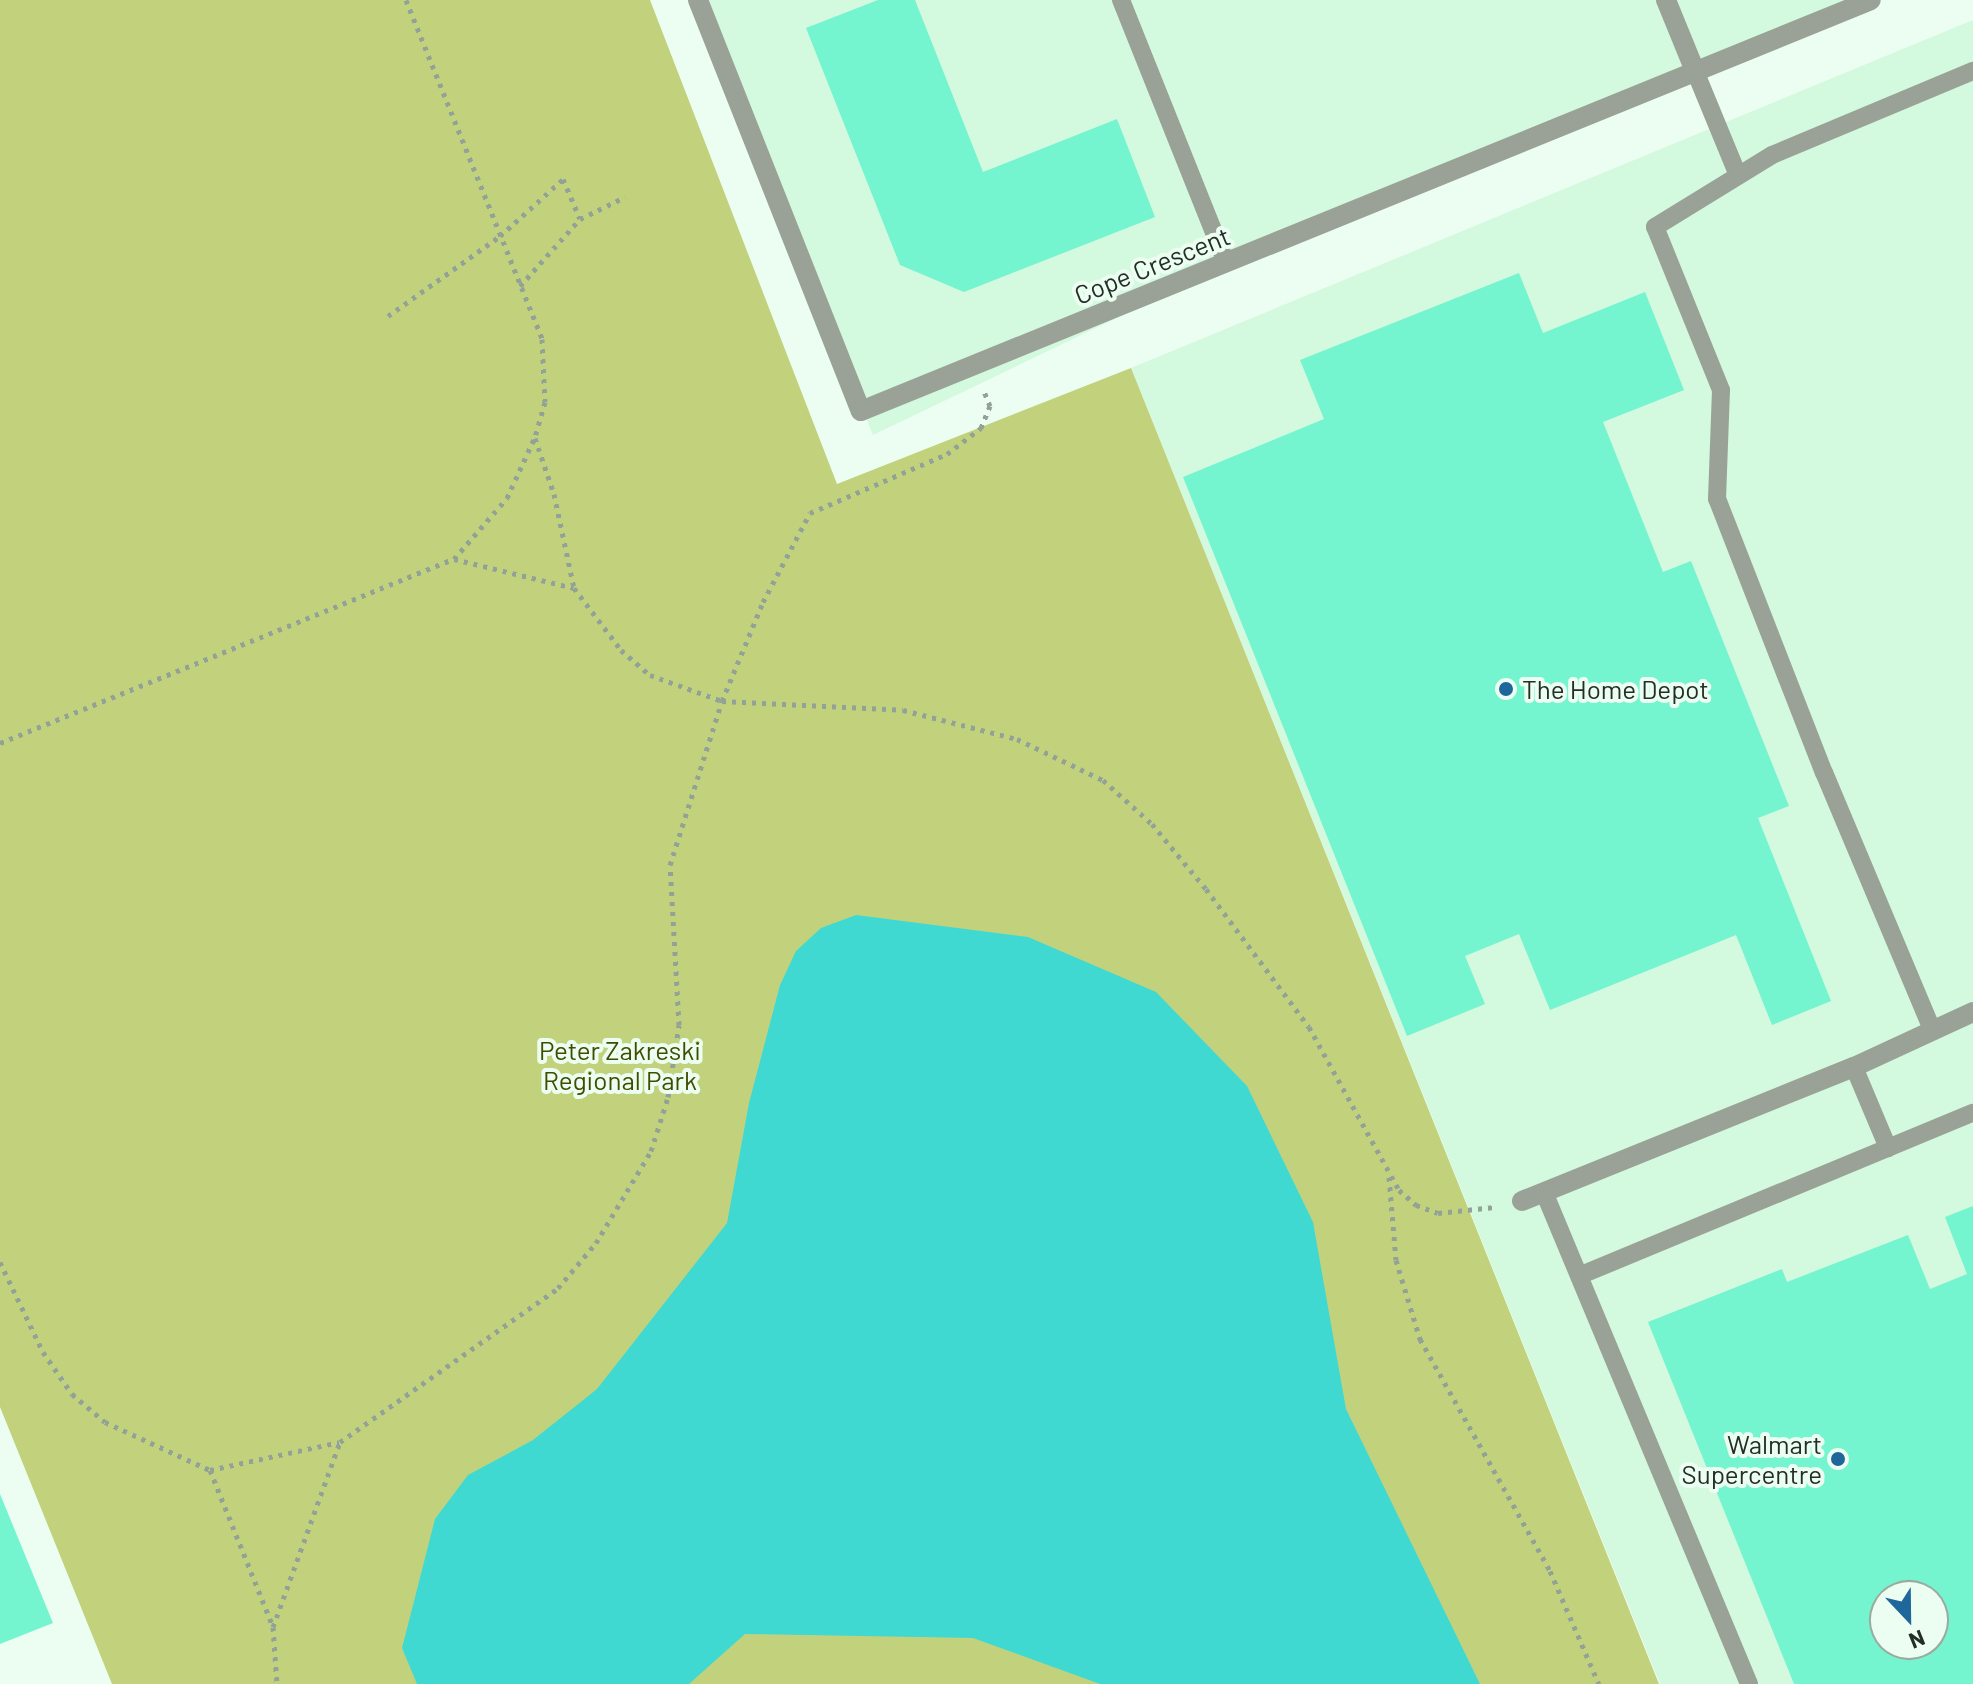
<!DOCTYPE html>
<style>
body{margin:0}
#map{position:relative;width:1973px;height:1684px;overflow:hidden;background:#ecfef1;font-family:Barlow,sans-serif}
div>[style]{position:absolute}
.built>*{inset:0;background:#d3f9de}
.green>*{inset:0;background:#c2d27c}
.water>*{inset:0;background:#3fd9d2}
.building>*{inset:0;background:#75f4d0}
.path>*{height:5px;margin-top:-2.5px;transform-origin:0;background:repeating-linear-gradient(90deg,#93a297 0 4px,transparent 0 10px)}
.lane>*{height:18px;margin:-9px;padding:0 9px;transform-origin:9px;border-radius:9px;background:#9aa297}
.street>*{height:20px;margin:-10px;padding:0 10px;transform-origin:10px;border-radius:10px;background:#9aa297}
.dots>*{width:22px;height:22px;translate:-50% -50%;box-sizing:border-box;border:4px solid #ecfef1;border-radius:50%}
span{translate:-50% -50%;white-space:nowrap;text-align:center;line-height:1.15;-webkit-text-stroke:8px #ecfef1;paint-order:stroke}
.street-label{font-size:26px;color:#222e26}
.poi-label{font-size:26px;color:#222e26}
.left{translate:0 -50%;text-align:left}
.right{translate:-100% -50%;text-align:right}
.park-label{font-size:26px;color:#424c00}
.north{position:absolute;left:1869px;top:1580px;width:80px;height:80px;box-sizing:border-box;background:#ecfef1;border:2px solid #9baba0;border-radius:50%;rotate:158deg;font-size:22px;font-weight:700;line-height:32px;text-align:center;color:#222e26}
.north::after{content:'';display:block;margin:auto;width:28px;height:36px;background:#1f669a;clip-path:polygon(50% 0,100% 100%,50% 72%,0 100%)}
</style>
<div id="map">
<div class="built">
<i style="clip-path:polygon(697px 0,1871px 0,1325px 218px,873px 435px)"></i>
<i style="clip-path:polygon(evenodd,1973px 20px,1973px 1684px,1660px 1684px,1131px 368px,1973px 20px,1885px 1596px,1933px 1596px,1933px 1644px,1885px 1644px,1885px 1596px)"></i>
</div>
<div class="green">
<i style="clip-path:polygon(0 0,650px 0,837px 484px,1131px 368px,1659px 1684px,112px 1684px,0 1407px)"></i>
</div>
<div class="water">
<i style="clip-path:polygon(856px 915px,1028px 937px,1156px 992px,1247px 1086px,1313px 1222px,1346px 1409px,1480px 1684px,1100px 1684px,973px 1638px,745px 1634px,689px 1684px,417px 1684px,402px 1648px,435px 1519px,468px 1475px,533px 1440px,597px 1389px,727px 1223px,749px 1103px,780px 985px,796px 951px,821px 928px)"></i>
</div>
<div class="building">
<i style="clip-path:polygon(878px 0,915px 0,983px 172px,1117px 119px,1155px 217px,964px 292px,900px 265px,806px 28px)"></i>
<i style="clip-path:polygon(1519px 273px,1543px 333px,1645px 292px,1684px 390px,1603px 422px,1663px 572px,1691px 561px,1789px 806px,1758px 818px,1831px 1001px,1772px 1025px,1736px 935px,1550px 1010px,1519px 934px,1465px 956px,1485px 1004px,1407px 1036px,1183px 477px,1324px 419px,1300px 360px)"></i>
<i style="clip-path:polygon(evenodd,1973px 1206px,1973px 1684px,1794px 1684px,1648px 1322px,1782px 1269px,1787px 1282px,1908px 1235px,1930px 1289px,1967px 1274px,1945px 1217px,1973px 1206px,1885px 1596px,1933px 1596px,1933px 1644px,1885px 1644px,1885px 1596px)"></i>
<i style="clip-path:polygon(0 1494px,53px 1623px,0 1644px)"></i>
</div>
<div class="path">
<i style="left:406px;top:0;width:365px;rotate:68.1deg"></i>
<i style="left:542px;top:339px;width:63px;rotate:87.3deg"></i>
<i style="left:545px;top:402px;width:37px;rotate:106deg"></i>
<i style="left:535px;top:438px;width:59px;rotate:71.3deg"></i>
<i style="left:554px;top:494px;width:96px;rotate:78deg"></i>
<i style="left:520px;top:286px;width:90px;rotate:-48.2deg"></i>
<i style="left:580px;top:219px;width:50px;rotate:-26.1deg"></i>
<i style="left:388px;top:316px;width:138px;rotate:-35.5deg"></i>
<i style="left:500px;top:236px;width:85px;rotate:-42.1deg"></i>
<i style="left:563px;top:179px;width:43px;rotate:67deg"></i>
<i style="left:454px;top:559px;width:81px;rotate:-49deg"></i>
<i style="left:507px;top:498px;width:65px;rotate:-65.4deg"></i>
<i style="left:0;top:743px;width:490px;rotate:-22.1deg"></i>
<i style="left:454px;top:559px;width:123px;rotate:13.6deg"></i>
<i style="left:574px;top:588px;width:78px;rotate:52.8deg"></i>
<i style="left:621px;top:650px;width:38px;rotate:41deg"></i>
<i style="left:650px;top:675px;width:77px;rotate:19.9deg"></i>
<i style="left:722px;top:701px;width:107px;rotate:-67.5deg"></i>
<i style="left:763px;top:602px;width:101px;rotate:-62.2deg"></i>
<i style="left:810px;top:513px;width:149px;rotate:-23.3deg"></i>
<i style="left:947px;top:454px;width:43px;rotate:-37.4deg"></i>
<i style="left:981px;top:428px;width:24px;rotate:-68deg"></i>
<i style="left:990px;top:406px;width:16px;rotate:-112deg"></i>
<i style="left:1389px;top:1177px;width:83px;rotate:85.2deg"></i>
<i style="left:1396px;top:1260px;width:83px;rotate:73.1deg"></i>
<i style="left:1420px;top:1339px;width:266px;rotate:60.7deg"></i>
<i style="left:1550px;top:1571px;width:123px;rotate:66.6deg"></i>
<i style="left:0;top:1262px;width:100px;rotate:64.5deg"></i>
<i style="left:43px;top:1352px;width:51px;rotate:55.4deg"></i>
<i style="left:72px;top:1394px;width:43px;rotate:40.3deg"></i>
<i style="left:105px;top:1422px;width:115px;rotate:24.6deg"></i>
<i style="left:210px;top:1470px;width:169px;rotate:68.1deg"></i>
<i style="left:273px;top:1627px;width:57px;rotate:86deg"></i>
<i style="left:210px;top:1470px;width:132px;rotate:-12.2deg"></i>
<i style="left:273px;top:1627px;width:197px;rotate:-70.1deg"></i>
<i style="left:340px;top:1442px;width:267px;rotate:-35.2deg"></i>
<i style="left:558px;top:1288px;width:59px;rotate:-49.8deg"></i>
<i style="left:596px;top:1243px;width:107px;rotate:-59.1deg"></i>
<i style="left:651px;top:1151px;width:57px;rotate:-72.5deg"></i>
<i style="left:668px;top:1097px;width:73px;rotate:-81.3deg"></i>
<i style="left:679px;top:1025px;width:160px;rotate:-93.2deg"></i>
<i style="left:670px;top:865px;width:172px;rotate:-72.4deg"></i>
<i style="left:722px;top:701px;width:181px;rotate:2.8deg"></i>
<i style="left:903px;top:710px;width:118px;rotate:14.3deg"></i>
<i style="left:1017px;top:739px;width:95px;rotate:25.5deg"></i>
<i style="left:1103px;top:780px;width:66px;rotate:41.9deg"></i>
<i style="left:1152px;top:824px;width:85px;rotate:50.3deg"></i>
<i style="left:1206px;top:889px;width:172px;rotate:53.3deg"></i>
<i style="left:1309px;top:1027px;width:186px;rotate:61.1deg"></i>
<i style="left:1399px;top:1190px;width:23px;rotate:41deg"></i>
<i style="left:1416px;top:1205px;width:23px;rotate:20deg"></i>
<i style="left:1438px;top:1213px;width:57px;rotate:-6deg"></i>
</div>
<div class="lane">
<i style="left:1121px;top:0;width:283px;rotate:68.2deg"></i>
<i style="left:1695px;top:71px;width:110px;rotate:67.6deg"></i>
<i style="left:1931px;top:1027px;width:276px;rotate:-112.8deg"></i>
<i style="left:1824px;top:773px;width:294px;rotate:-111.3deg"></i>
<i style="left:1717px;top:499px;width:109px;rotate:-87.9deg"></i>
<i style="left:1721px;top:390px;width:176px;rotate:-112deg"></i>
<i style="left:1655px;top:227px;width:137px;rotate:-31.6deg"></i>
<i style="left:1772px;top:155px;width:218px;rotate:-22.7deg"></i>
<i style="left:1854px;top:1067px;width:88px;rotate:67.2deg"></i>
<i style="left:1544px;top:1192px;width:533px;rotate:67.38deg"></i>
<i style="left:1581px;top:1275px;width:424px;rotate:-22.5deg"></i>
</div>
<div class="street">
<i style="left:698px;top:0;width:442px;rotate:68.4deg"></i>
<i style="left:861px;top:411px;width:1090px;rotate:-22.14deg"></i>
<i style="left:1666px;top:0;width:77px;rotate:67.8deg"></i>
<i style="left:1522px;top:1201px;width:358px;rotate:-22deg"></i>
<i style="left:1854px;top:1067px;width:131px;rotate:-24.8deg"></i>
</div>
<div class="dots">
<i style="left:1506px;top:689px;background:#1f669a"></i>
<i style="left:1838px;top:1459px;background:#1f669a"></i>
</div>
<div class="street-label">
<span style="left:1152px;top:265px;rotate:-22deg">Cope Crescent</span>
</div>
<div class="poi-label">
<span class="left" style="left:1522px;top:689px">The Home Depot</span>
<span class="right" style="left:1822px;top:1459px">Walmart<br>Supercentre</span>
</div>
<div class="park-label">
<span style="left:620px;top:1065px">Peter Zakreski<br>Regional Park</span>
</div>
<div class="north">N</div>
</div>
